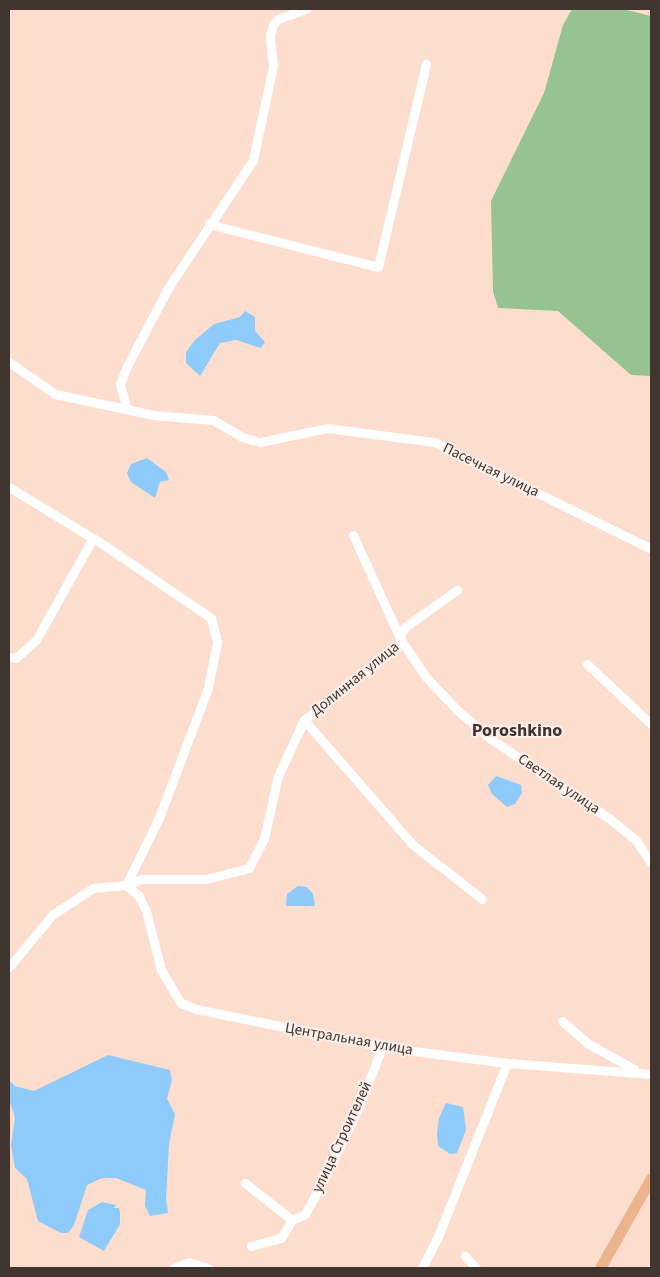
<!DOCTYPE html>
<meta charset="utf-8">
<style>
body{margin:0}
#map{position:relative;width:660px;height:1277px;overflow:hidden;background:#fdddce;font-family:"Source Sans 3",sans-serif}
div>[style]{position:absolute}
.green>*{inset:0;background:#97c292}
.water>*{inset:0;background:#8ecafa}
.minor>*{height:9px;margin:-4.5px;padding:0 4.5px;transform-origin:4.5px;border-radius:4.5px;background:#fff}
.major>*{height:11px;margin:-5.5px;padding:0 5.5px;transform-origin:5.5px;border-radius:5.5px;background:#ecb48c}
span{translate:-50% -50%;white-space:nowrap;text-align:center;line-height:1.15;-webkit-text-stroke:4px #fcefe9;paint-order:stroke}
.street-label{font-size:15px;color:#41352f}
.quarter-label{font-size:18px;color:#41352f;font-weight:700}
.frame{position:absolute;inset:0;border:10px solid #41352f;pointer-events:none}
</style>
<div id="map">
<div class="green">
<i style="clip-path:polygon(572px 9px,623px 9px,651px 16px,651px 376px,631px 375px,558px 311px,498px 308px,493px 291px,491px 201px,544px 93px,563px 25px)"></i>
</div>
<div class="water">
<i style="clip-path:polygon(245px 311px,255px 317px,255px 331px,265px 342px,261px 348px,236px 340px,220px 343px,200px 376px,186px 363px,186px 352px,195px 340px,214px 324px,240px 317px)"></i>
<i style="clip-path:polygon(147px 458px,166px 472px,169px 480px,160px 482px,155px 498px,131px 482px,127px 473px,131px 464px)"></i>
<i style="clip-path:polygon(496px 776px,521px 785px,522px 793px,515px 804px,507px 807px,492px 794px,488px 785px)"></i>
<i style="clip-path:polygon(298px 886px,307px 887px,313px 894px,315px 906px,286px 906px,287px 894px)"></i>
<i style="clip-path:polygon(108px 1055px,170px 1070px,172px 1080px,167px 1099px,175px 1114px,169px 1144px,166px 1199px,168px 1213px,150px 1216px,145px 1206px,146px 1190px,116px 1178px,102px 1178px,87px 1185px,74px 1225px,68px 1233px,61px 1233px,38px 1221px,27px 1179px,15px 1168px,11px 1145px,15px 1118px,9px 1099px,9px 1080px,15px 1086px,34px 1091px)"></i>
<i style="clip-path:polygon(446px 1103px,463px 1107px,466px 1130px,457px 1153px,450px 1154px,438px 1146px,437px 1133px,439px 1118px)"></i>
<i style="clip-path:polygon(102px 1202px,116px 1205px,114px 1208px,119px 1208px,120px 1213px,120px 1224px,104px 1251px,79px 1237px,88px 1210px)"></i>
</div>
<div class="minor">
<i style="left:209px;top:224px;width:174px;rotate:14.3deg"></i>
<i style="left:378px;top:267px;width:209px;rotate:-76.7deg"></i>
<i style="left:9px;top:362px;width:56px;rotate:34.8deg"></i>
<i style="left:55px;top:394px;width:101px;rotate:12deg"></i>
<i style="left:154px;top:415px;width:59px;rotate:4.8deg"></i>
<i style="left:213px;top:420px;width:34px;rotate:30deg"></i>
<i style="left:242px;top:437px;width:19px;rotate:16deg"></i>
<i style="left:260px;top:442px;width:68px;rotate:-11.8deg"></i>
<i style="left:327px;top:428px;width:108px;rotate:7.5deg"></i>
<i style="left:434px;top:442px;width:242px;rotate:26.2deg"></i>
<i style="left:127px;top:409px;width:26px;rotate:-106deg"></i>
<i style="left:120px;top:384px;width:19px;rotate:-69deg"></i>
<i style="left:127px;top:366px;width:88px;rotate:-62.3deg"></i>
<i style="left:168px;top:288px;width:154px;rotate:-56.4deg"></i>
<i style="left:253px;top:160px;width:96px;rotate:-78deg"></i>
<i style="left:273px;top:66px;width:31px;rotate:-96deg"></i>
<i style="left:270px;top:35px;width:10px;rotate:-73deg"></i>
<i style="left:273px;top:25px;width:8px;rotate:-50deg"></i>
<i style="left:278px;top:19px;width:30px;rotate:-20deg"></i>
<i style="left:9px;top:487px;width:111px;rotate:31.4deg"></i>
<i style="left:104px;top:545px;width:130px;rotate:34.3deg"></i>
<i style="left:211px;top:618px;width:25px;rotate:76deg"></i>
<i style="left:217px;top:642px;width:47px;rotate:101.1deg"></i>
<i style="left:208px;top:688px;width:141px;rotate:110.7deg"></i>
<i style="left:158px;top:820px;width:72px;rotate:116.2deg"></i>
<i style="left:353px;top:535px;width:111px;rotate:65.5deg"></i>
<i style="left:403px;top:643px;width:40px;rotate:56deg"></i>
<i style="left:425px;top:676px;width:47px;rotate:46.7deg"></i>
<i style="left:457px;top:710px;width:45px;rotate:40.5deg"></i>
<i style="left:491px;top:739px;width:143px;rotate:33.9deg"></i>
<i style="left:610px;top:819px;width:32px;rotate:39deg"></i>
<i style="left:635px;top:839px;width:29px;rotate:56deg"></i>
<i style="left:9px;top:657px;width:7px;rotate:8deg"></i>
<i style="left:16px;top:658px;width:27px;rotate:-42deg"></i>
<i style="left:36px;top:640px;width:117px;rotate:-60.8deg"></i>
<i style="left:587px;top:664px;width:88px;rotate:43.2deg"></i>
<i style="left:304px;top:720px;width:164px;rotate:48.9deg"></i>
<i style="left:412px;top:844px;width:89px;rotate:38.2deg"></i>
<i style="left:126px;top:885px;width:16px;rotate:40deg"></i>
<i style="left:138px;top:895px;width:18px;rotate:63deg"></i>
<i style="left:146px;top:911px;width:61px;rotate:75.7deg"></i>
<i style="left:161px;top:970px;width:39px;rotate:59deg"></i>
<i style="left:181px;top:1003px;width:16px;rotate:22deg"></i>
<i style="left:196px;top:1009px;width:190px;rotate:11.5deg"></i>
<i style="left:382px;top:1047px;width:126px;rotate:7.3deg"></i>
<i style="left:507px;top:1063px;width:144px;rotate:4.4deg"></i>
<i style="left:9px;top:967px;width:67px;rotate:-50.4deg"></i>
<i style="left:52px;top:915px;width:49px;rotate:-33.4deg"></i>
<i style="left:93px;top:888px;width:33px;rotate:-5deg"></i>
<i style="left:126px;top:885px;width:16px;rotate:-22deg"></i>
<i style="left:141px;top:879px;width:65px"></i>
<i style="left:206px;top:879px;width:44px;rotate:-14.3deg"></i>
<i style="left:249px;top:868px;width:33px;rotate:-63deg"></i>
<i style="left:264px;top:839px;width:65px;rotate:-77.5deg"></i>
<i style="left:278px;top:776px;width:62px;rotate:-65.1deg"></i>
<i style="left:304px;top:720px;width:125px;rotate:-37.9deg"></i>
<i style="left:403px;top:643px;width:8px;rotate:-120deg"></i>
<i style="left:399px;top:636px;width:11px;rotate:-56deg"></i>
<i style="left:405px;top:627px;width:64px;rotate:-35.4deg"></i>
<i style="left:562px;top:1021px;width:33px;rotate:41deg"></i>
<i style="left:587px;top:1043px;width:54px;rotate:29deg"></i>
<i style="left:245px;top:1183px;width:60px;rotate:38.2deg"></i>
<i style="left:292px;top:1220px;width:14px;rotate:-25deg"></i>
<i style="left:305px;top:1214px;width:44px;rotate:-61.7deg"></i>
<i style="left:326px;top:1175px;width:76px;rotate:-64.1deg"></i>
<i style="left:359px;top:1107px;width:64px;rotate:-69deg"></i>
<i style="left:251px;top:1246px;width:31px;rotate:-15deg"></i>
<i style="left:281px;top:1238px;width:21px;rotate:-59deg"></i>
<i style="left:465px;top:1256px;width:16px;rotate:47deg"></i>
<i style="left:174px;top:1268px;width:15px;rotate:-23deg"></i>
<i style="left:188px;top:1262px;width:21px;rotate:17deg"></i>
<i style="left:422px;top:1268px;width:33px;rotate:-63deg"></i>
<i style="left:437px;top:1239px;width:189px;rotate:-68.3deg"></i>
</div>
<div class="major">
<i style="left:600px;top:1268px;width:103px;rotate:-60.5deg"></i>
</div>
<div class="street-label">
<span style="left:491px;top:470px;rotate:26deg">Пасечная улица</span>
<span style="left:355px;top:679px;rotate:-39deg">Долинная улица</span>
<span style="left:559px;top:784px;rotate:34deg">Светлая улица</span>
<span style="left:349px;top:1039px;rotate:10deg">Центральная улица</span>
<span style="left:342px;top:1137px;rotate:-65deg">улица Строителей</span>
</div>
<div class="quarter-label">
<span style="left:517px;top:731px">Poroshkino</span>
</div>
<div class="frame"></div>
</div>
